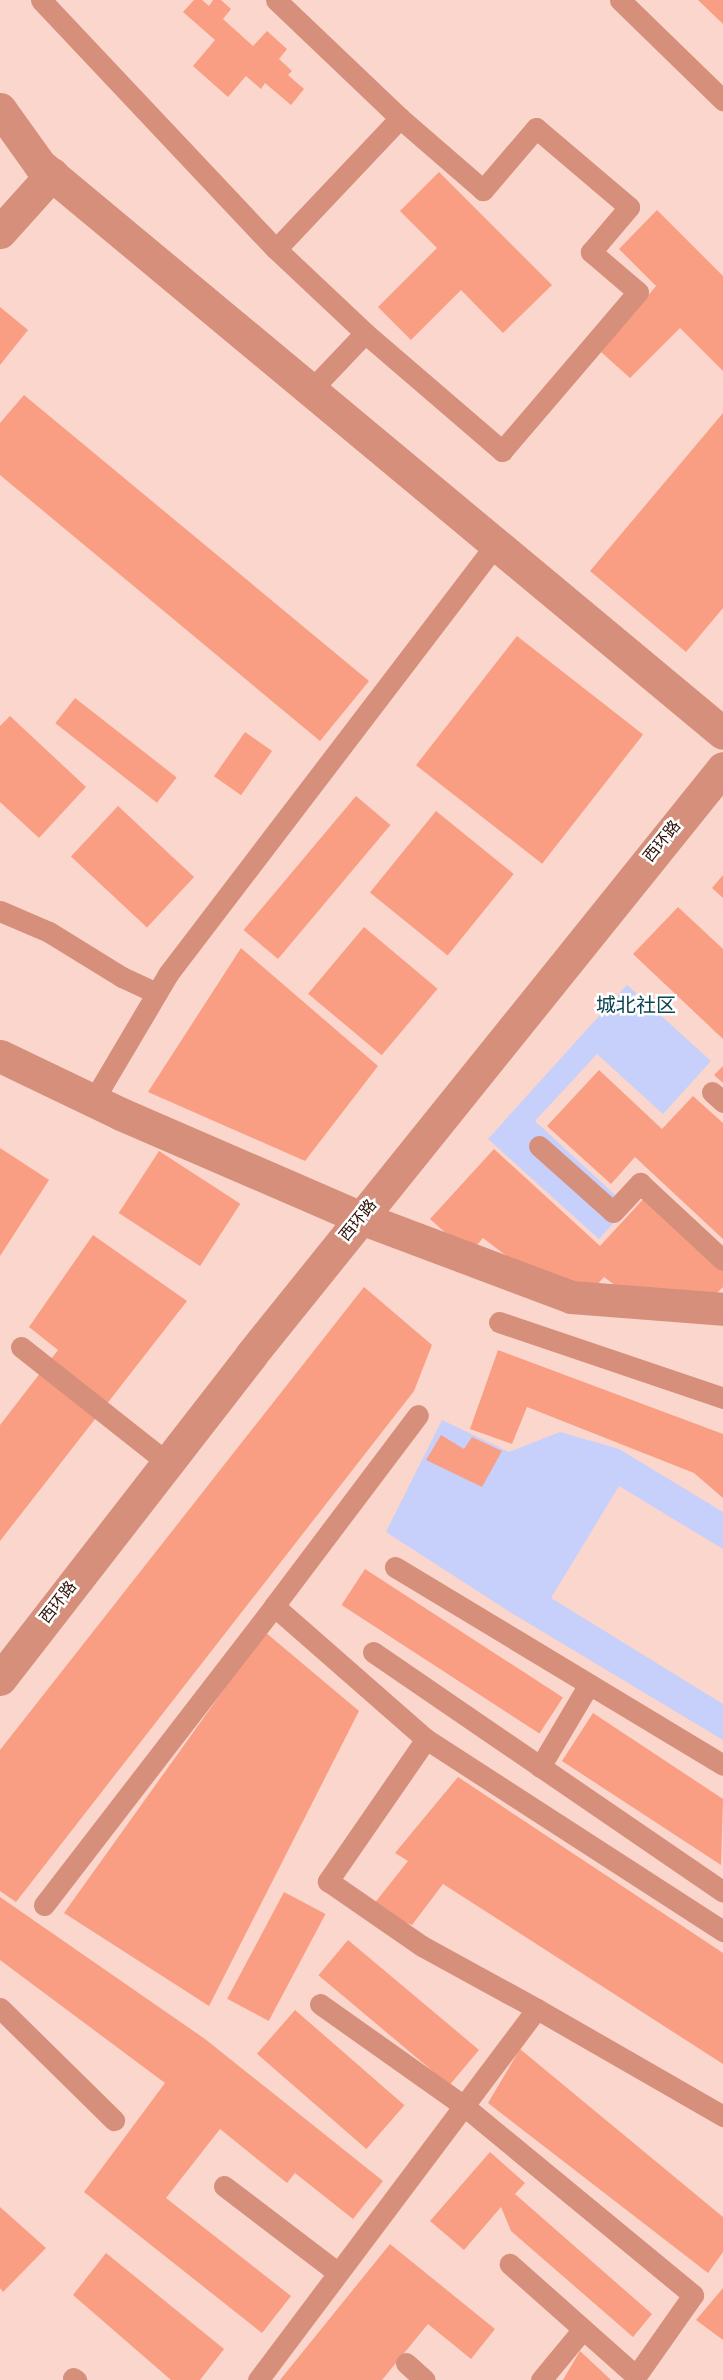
<!DOCTYPE html>
<meta charset="utf-8">
<style>
body{margin:0}
#map{position:relative;width:723px;height:2380px;overflow:hidden;background:#fad6cc;font-family:Overpass,"Noto Sans SC",sans-serif}
div>[style]{position:absolute}
.green>*{inset:0;background:#c7cffb}
.building>*{inset:0;background:#fa9e83;transform-origin:0 0}
.service>*{height:21px;margin:-10.5px;padding:0 10.5px;transform-origin:10.5px;border-radius:10.5px;background:#d68f7a}
.minor>*{height:33px;margin:-16.5px;padding:0 16.5px;transform-origin:16.5px;border-radius:16.5px;background:#d68f7a}
.tertiary>*{height:33px;margin:-16.5px;padding:0 16.5px;transform-origin:16.5px;border-radius:16.5px;background:#d68f7a}
span{translate:-50% -50%;white-space:nowrap;text-align:center;line-height:1.15;-webkit-text-stroke:5px #fff;paint-order:stroke}
.street-label{font-size:16px;color:#311209}
.quarter-label{font-size:20px;color:#0b4552}
</style>
<div id="map">
<div class="green">
<i style="clip-path:polygon(627px 985px,711px 1061px,663px 1114px,597px 1054px,535px 1121px,628px 1207px,599px 1239px,488px 1139px)"></i>
<i style="clip-path:polygon(442px 1420px,509px 1452px,560px 1432px,619px 1449px,723px 1512px,723px 1549px,619px 1486px,551px 1598px,723px 1704px,723px 1740px,510px 1612px,386px 1532px)"></i>
</div>
<div class="building">
<i style="clip-path:polygon(194px 0,202px 0,209px 6px,213px 0,221px 0,231px 9px,223px 19px,253px 46px,267px 31px,287px 49px,279px 59px,292px 71px,288px 75px,304px 89px,291px 105px,265px 83px,261px 89px,246px 76px,228px 97px,193px 66px,215px 40px,183px 12px)"></i>
<i style="clip-path:polygon(698px 0,723px 0,723px 24px)"></i>
<i style="clip-path:polygon(439px 172px,552px 285px,503px 333px,461px 290px,411px 340px,378px 307px,437px 248px,400px 211px)"></i>
<i style="clip-path:polygon(657px 210px,723px 276px,723px 371px,680px 328px,630px 378px,601px 352px,656px 286px,619px 249px)"></i>
<i style="clip-path:polygon(0 307px,28px 330px,0 365px)"></i>
<i style="clip-path:polygon(24px 395px,369px 681px,320px 741px,0 475px,0 423px)"></i>
<i style="clip-path:polygon(723px 413px,723px 608px,686px 652px,590px 571px)"></i>
<i style="left:517px;top:636px;width:160px;height:164px;rotate:38deg"></i>
<i style="left:75px;top:698px;width:129px;height:32px;rotate:38deg"></i>
<i style="clip-path:polygon(10px 716px,86px 787px,39px 838px,0 802px,0 726px)"></i>
<i style="left:245px;top:732px;width:33px;height:54px;rotate:35deg"></i>
<i style="left:356px;top:796px;width:45px;height:175px;rotate:40deg"></i>
<i style="left:118px;top:806px;width:104px;height:69px;rotate:43deg"></i>
<i style="left:436px;top:811px;width:100px;height:105px;rotate:39deg"></i>
<i style="clip-path:polygon(723px 875px,723px 898px,712px 888px)"></i>
<i style="clip-path:polygon(678px 907px,723px 949px,723px 1039px,633px 954px)"></i>
<i style="left:364px;top:927px;width:96px;height:87px;rotate:40deg"></i>
<i style="clip-path:polygon(241px 948px,378px 1066px,305px 1161px,148px 1092px)"></i>
<i style="clip-path:polygon(723px 1066px,723px 1083px,714px 1075px)"></i>
<i style="clip-path:polygon(599px 1070px,662px 1129px,693px 1096px,723px 1123px,723px 1239px,635px 1157px,611px 1184px,547px 1126px)"></i>
<i style="clip-path:polygon(0 1148px,49px 1180px,0 1256px)"></i>
<i style="clip-path:polygon(494px 1149px,600px 1246px,647px 1195px,723px 1264px,723px 1287px,706px 1304px,616px 1286px,604px 1277px,589px 1294px,534px 1277px,483px 1238px,469px 1254px,430px 1219px)"></i>
<i style="left:159px;top:1151px;width:97px;height:74px;rotate:33deg"></i>
<i style="clip-path:polygon(93px 1235px,187px 1301px,0 1541px,0 1425px,58px 1350px,29px 1327px)"></i>
<i style="clip-path:polygon(364px 1287px,432px 1345px,414px 1391px,16px 1902px,0 1891px,0 1750px)"></i>
<i style="clip-path:polygon(498px 1350px,723px 1434px,723px 1498px,694px 1473px,527px 1407px,512px 1444px,470px 1429px)"></i>
<i style="clip-path:polygon(441px 1435px,464px 1449px,472px 1437px,502px 1451px,482px 1487px,426px 1460px)"></i>
<i style="left:365px;top:1569px;width:236px;height:43px;rotate:33deg"></i>
<i style="clip-path:polygon(265px 1632px,359px 1711px,209px 2006px,64px 1913px)"></i>
<i style="clip-path:polygon(593px 1713px,723px 1799px,721px 1865px,562px 1761px)"></i>
<i style="clip-path:polygon(458px 1777px,723px 1953px,723px 2064px,443px 1884px,412px 1925px,370px 1909px,408px 1861px,395px 1853px)"></i>
<i style="left:284px;top:1892px;width:47px;height:121px;rotate:28deg"></i>
<i style="clip-path:polygon(0 1897px,205px 2039px,383px 2181px,353px 2219px,295px 2173px,287px 2183px,220px 2129px,166px 2198px,291px 2296px,262px 2333px,84px 2192px,165px 2083px,0 1960px)"></i>
<i style="left:348px;top:1940px;width:171px;height:46px;rotate:40deg"></i>
<i style="left:295px;top:2010px;width:145px;height:58px;rotate:41deg"></i>
<i style="clip-path:polygon(520px 2049px,723px 2217px,723px 2252px,708px 2273px,488px 2103px)"></i>
<i style="clip-path:polygon(490px 2152px,525px 2183px,515px 2194px,652px 2314px,633px 2337px,511px 2231px,501px 2207px,464px 2250px,430px 2221px)"></i>
<i style="clip-path:polygon(0 2207px,46px 2248px,3px 2292px,0 2288px)"></i>
<i style="clip-path:polygon(390px 2244px,495px 2329px,471px 2359px,428px 2324px,382px 2380px,280px 2380px)"></i>
<i style="clip-path:polygon(106px 2253px,224px 2349px,200px 2380px,171px 2380px,73px 2295px)"></i>
<i style="clip-path:polygon(723px 2288px,723px 2340px,696px 2320px)"></i>
<i style="clip-path:polygon(580px 2351px,611px 2380px,563px 2380px)"></i>
</div>
<div class="service">
<i style="left:41px;top:0;width:342px;rotate:46.7deg"></i>
<i style="left:276px;top:0;width:171px;rotate:43.6deg"></i>
<i style="left:400px;top:118px;width:180px;rotate:133.4deg"></i>
<i style="left:276px;top:249px;width:122px;rotate:43.3deg"></i>
<i style="left:365px;top:333px;width:79px;rotate:133.5deg"></i>
<i style="left:620px;top:0;width:144px;rotate:44.2deg"></i>
<i style="left:365px;top:333px;width:181px;rotate:40.7deg"></i>
<i style="left:502px;top:451px;width:209px;rotate:-49.5deg"></i>
<i style="left:638px;top:292px;width:62px;rotate:-139.6deg"></i>
<i style="left:591px;top:252px;width:59px;rotate:-49.8deg"></i>
<i style="left:629px;top:207px;width:122px;rotate:-139.7deg"></i>
<i style="left:536px;top:128px;width:82px;rotate:130.5deg"></i>
<i style="left:483px;top:190px;width:110px;rotate:-139.1deg"></i>
<i style="left:0;top:911px;width:53px;rotate:23.2deg"></i>
<i style="left:49px;top:932px;width:86px;rotate:31.7deg"></i>
<i style="left:122px;top:977px;width:38px;rotate:25deg"></i>
<i style="left:712px;top:1092px;width:15px;rotate:42deg"></i>
<i style="left:93px;top:1101px;width:147px;rotate:-59.4deg"></i>
<i style="left:168px;top:974px;width:541px;rotate:-52.66deg"></i>
<i style="left:539px;top:1146px;width:99px;rotate:41.7deg"></i>
<i style="left:613px;top:1212px;width:40px;rotate:-47deg"></i>
<i style="left:640px;top:1183px;width:113px;rotate:42.9deg"></i>
<i style="left:499px;top:1322px;width:237px;rotate:18.7deg"></i>
<i style="left:21px;top:1347px;width:187px;rotate:38.3deg"></i>
<i style="left:395px;top:1567px;width:383px;rotate:31.1deg"></i>
<i style="left:274px;top:1606px;width:239px;rotate:-53deg"></i>
<i style="left:373px;top:1652px;width:424px;rotate:34.4deg"></i>
<i style="left:426px;top:1739px;width:354px;rotate:32.9deg"></i>
<i style="left:540px;top:1767px;width:96px;rotate:-59.4deg"></i>
<i style="left:44px;top:1905px;width:377px;rotate:-52.4deg"></i>
<i style="left:274px;top:1606px;width:202px;rotate:41.2deg"></i>
<i style="left:426px;top:1739px;width:173px;rotate:124.6deg"></i>
<i style="left:328px;top:1881px;width:114px;rotate:34.7deg"></i>
<i style="left:422px;top:1946px;width:131px;rotate:28.7deg"></i>
<i style="left:320px;top:2004px;width:176px;rotate:35.3deg"></i>
<i style="left:464px;top:2106px;width:297px;rotate:39.5deg"></i>
<i style="left:693px;top:2295px;width:99px;rotate:125.1deg"></i>
<i style="left:636px;top:2376px;width:169px;rotate:-138.4deg"></i>
<i style="left:0;top:2008px;width:160px;rotate:44.5deg"></i>
<i style="left:224px;top:2186px;width:143px;rotate:37.3deg"></i>
<i style="left:406px;top:2363px;width:25px;rotate:42deg"></i>
<i style="left:73px;top:2378px;width:4px;rotate:34deg"></i>
<i style="left:258px;top:2380px;width:464px;rotate:-53.1deg"></i>
<i style="left:537px;top:2009px;width:215px;rotate:29.9deg"></i>
<i style="left:541px;top:2380px;width:66px;rotate:-50.5deg"></i>
</div>
<div class="minor">
<i style="left:0;top:109px;width:69px;rotate:54.5deg"></i>
<i style="left:40px;top:165px;width:888px;rotate:39.75deg"></i>
<i style="left:0;top:232px;width:78px;rotate:-48.1deg"></i>
<i style="left:0;top:1056px;width:134px;rotate:25.6deg"></i>
<i style="left:121px;top:1114px;width:262px;rotate:23.4deg"></i>
<i style="left:361px;top:1218px;width:224px;rotate:20.6deg"></i>
<i style="left:571px;top:1297px;width:152px;rotate:4.5deg"></i>
</div>
<div class="tertiary">
<i style="left:0;top:1679px;width:410px;rotate:-52.2deg"></i>
<i style="left:251px;top:1355px;width:753px;rotate:-51.2deg"></i>
</div>
<div class="street-label">
<span style="left:663px;top:842px;rotate:-51deg">西环路</span>
<span style="left:359px;top:1221px;rotate:-51deg">西环路</span>
<span style="left:59px;top:1603px;rotate:-52deg">西环路</span>
</div>
<div class="quarter-label">
<span style="left:636px;top:1007px">城北社区</span>
</div>
</div>
